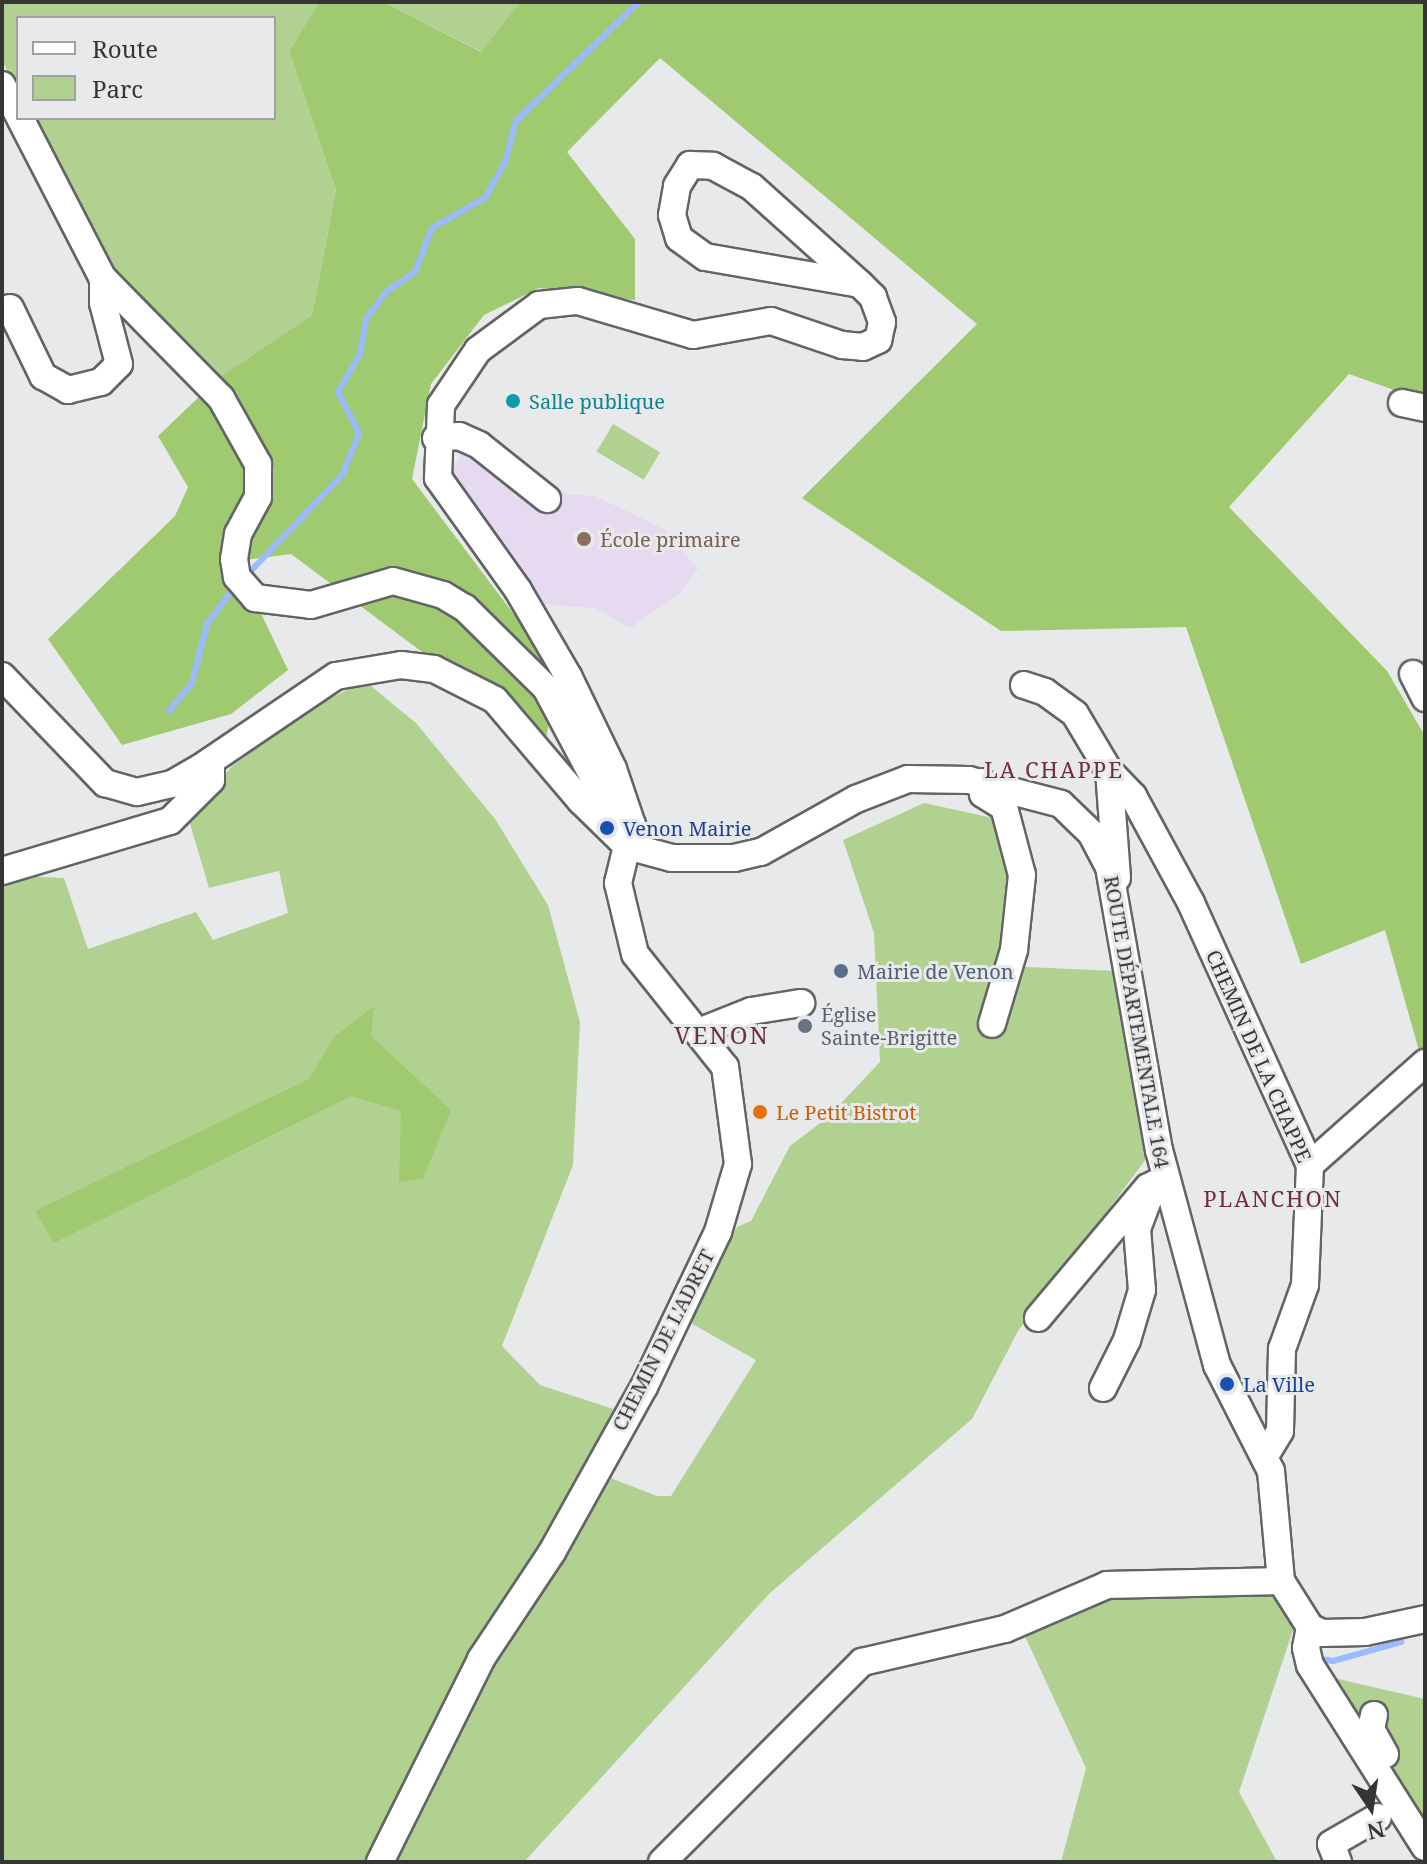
<!DOCTYPE html>
<meta charset="utf-8">
<style>
body{margin:0}
#map{position:relative;width:1427px;height:1864px;overflow:hidden;background:#e8e9eb;font-family:"Noto Serif",serif}
div>[style]{position:absolute}
.education>*{inset:0;background:#e5daef}
.green>*{inset:0;background:#b1d191;transform-origin:0 0}
.forest>*{inset:0;background:#9fca70}
.stream>*{height:6px;margin:-3px;padding:0 3px;transform-origin:3px;border-radius:3px;background:#9cbbff}
.roads{filter:drop-shadow(2px 0 #636466) drop-shadow(-2px 0 #636466) drop-shadow(0 2px #636466) drop-shadow(0 -2px #636466)}
.minor>*{height:26px;margin:-13px;padding:0 13px;transform-origin:13px;border-radius:13px;background:#fff}
.dots>*{width:22px;height:22px;translate:-50% -50%;box-sizing:border-box;border:4px solid #e8e9eb;border-radius:50%}
span{translate:-50% -50%;white-space:nowrap;text-align:center;line-height:1.15;-webkit-text-stroke:6px #e8e9eb;paint-order:stroke}
.culture-label{font-size:20px;color:#0d838f}
.left{translate:0 -50%;text-align:left}
.education-label{font-size:20px;color:#785e54}
.transit-label{font-size:20px;color:#164399}
.service-label{font-size:20px;color:#4e5e75}
.worship-label{font-size:20px;color:#5b616d}
.street-label{font-size:20px;color:#353536}
.food-label{font-size:20px;color:#c56008}
.neighbourhood-label{font-size:22px;color:#722d42;letter-spacing:2px}
.quarter-label{font-size:24px;color:#722d42;letter-spacing:2px}
.frame{position:absolute;inset:0;border:4px solid #353536;pointer-events:none}
.legend{position:absolute;left:16px;top:16px;width:260px;height:104px;box-sizing:border-box;background:#e8e9eb;border:2px solid #a0a1a3;margin:0;padding:10px 14px;list-style:none;font-size:24px;color:#353536}
.legend li{display:flex;align-items:center;gap:16px;height:40px}
.legend b{width:40px;border:2px solid #a0a1a3}
.north{position:absolute;left:1331px;top:1768px;width:80px;height:80px;-webkit-text-stroke:6px #e8e9eb;paint-order:stroke;rotate:167deg;font-size:22px;font-weight:700;line-height:32px;text-align:center;color:#353536}
.north::after{content:'';display:block;margin:auto;width:28px;height:36px;background:#353536;clip-path:polygon(50% 0,100% 100%,50% 72%,0 100%)}
</style>
<div id="map">
<div class="education">
<i style="clip-path:polygon(465px 449px,513px 457px,566px 494px,595px 496px,664px 529px,698px 569px,679px 594px,630px 628px,595px 608px,536px 604px,451px 473px)"></i>
</div>
<div class="green">
<i style="clip-path:polygon(2px 2px,319px 2px,289px 51px,336px 190px,312px 315px,220px 377px,104px 270px,30px 118px,274px 118px,274px 18px,18px 18px,18px 93px,2px 60px)"></i>
<i style="clip-path:polygon(384px 2px,520px 2px,482px 52px)"></i>
<i style="left:613px;top:424px;width:55px;height:32px;rotate:31deg"></i>
<i style="clip-path:polygon(365px 681px,416px 723px,495px 819px,548px 905px,580px 1022px,573px 1165px,502px 1346px,540px 1385px,613px 1409px,587px 1469px,657px 1496px,671px 1496px,756px 1360px,687px 1321px,737px 1227px,751px 1221px,790px 1146px,827px 1118px,880px 1062px,874px 933px,843px 840px,924px 803px,993px 818px,1008px 841px,1015px 888px,1007px 966px,1116px 971px,1149px 1155px,1018px 1331px,972px 1419px,770px 1593px,524px 1862px,2px 1862px,2px 875px,64px 878px,88px 949px,196px 912px,213px 940px,288px 913px,279px 871px,209px 888px,188px 817px,231px 767px,303px 712px)"></i>
<i style="clip-path:polygon(1271px 1588px,1293px 1630px,1239px 1792px,1277px 1862px,1061px 1862px,1086px 1768px,1023px 1632px,1101px 1598px)"></i>
<i style="clip-path:polygon(1325px 1676px,1425px 1699px,1425px 1827px)"></i>
</div>
<div class="forest">
<i style="clip-path:polygon(319px 2px,384px 2px,481px 52px,520px 2px,1425px 2px,1425px 401px,1349px 374px,1229px 507px,1387px 671px,1425px 736px,1425px 1072px,1385px 930px,1301px 964px,1186px 627px,1001px 631px,802px 498px,977px 324px,660px 58px,567px 152px,635px 239px,635px 300px,539px 288px,484px 315px,431px 384px,412px 479px,558px 673px,545px 744px,291px 554px,236px 561px,288px 670px,231px 714px,122px 745px,48px 639px,175px 516px,188px 487px,158px 436px,220px 377px,312px 315px,336px 190px,289px 51px)"></i>
<i style="clip-path:polygon(374px 1006px,371px 1036px,451px 1110px,423px 1179px,399px 1182px,401px 1111px,351px 1096px,54px 1243px,35px 1211px,309px 1079px,334px 1037px)"></i>
</div>
<div class="stream">
<i style="left:245px;top:577px;width:142px;rotate:-46.4deg"></i>
<i style="left:343px;top:474px;width:44px;rotate:-68.7deg"></i>
<i style="left:359px;top:433px;width:46px;rotate:-117.1deg"></i>
<i style="left:338px;top:392px;width:44px;rotate:-59.9deg"></i>
<i style="left:360px;top:354px;width:36px;rotate:-80deg"></i>
<i style="left:366px;top:319px;width:35px;rotate:-53deg"></i>
<i style="left:387px;top:291px;width:34px;rotate:-34deg"></i>
<i style="left:415px;top:272px;width:47px;rotate:-68.9deg"></i>
<i style="left:432px;top:228px;width:61px;rotate:-29.5deg"></i>
<i style="left:485px;top:198px;width:41px;rotate:-60.9deg"></i>
<i style="left:505px;top:162px;width:42px;rotate:-75deg"></i>
<i style="left:516px;top:121px;width:171px;rotate:-44.1deg"></i>
<i style="left:169px;top:711px;width:36px;rotate:-51deg"></i>
<i style="left:192px;top:683px;width:61px;rotate:-75.7deg"></i>
<i style="left:207px;top:624px;width:42px;rotate:-53.7deg"></i>
<i style="left:1316px;top:1658px;width:17px;rotate:10deg"></i>
<i style="left:1333px;top:1661px;width:71px;rotate:-15.6deg"></i>
</div>
<div class="roads">
<div class="minor">
<i style="left:2px;top:85px;width:33px;rotate:61deg"></i>
<i style="left:20px;top:118px;width:179px;rotate:62.7deg"></i>
<i style="left:102px;top:277px;width:170px;rotate:45.5deg"></i>
<i style="left:221px;top:398px;width:76px;rotate:60.7deg"></i>
<i style="left:258px;top:464px;width:33px;rotate:90deg"></i>
<i style="left:258px;top:497px;width:42px;rotate:118.4deg"></i>
<i style="left:238px;top:534px;width:25px;rotate:99deg"></i>
<i style="left:234px;top:559px;width:18px;rotate:81deg"></i>
<i style="left:237px;top:577px;width:28px;rotate:49deg"></i>
<i style="left:255px;top:598px;width:56px;rotate:7.1deg"></i>
<i style="left:311px;top:605px;width:85px;rotate:-16.3deg"></i>
<i style="left:393px;top:581px;width:52px;rotate:15.6deg"></i>
<i style="left:443px;top:595px;width:26px;rotate:31deg"></i>
<i style="left:465px;top:608px;width:114px;rotate:44.6deg"></i>
<i style="left:546px;top:688px;width:123px;rotate:62deg"></i>
<i style="left:604px;top:797px;width:33px;rotate:45deg"></i>
<i style="left:10px;top:308px;width:76px;rotate:64.1deg"></i>
<i style="left:43px;top:376px;width:29px;rotate:29deg"></i>
<i style="left:68px;top:390px;width:34px;rotate:-14deg"></i>
<i style="left:101px;top:382px;width:25px;rotate:-45deg"></i>
<i style="left:119px;top:364px;width:63px;rotate:-104.7deg"></i>
<i style="left:103px;top:303px;width:25px;rotate:-90deg"></i>
<i style="left:1402px;top:403px;width:24px;rotate:12deg"></i>
<i style="left:436px;top:438px;width:23px;rotate:-5deg"></i>
<i style="left:459px;top:436px;width:22px;rotate:24deg"></i>
<i style="left:479px;top:445px;width:87px;rotate:38.5deg"></i>
<i style="left:1413px;top:674px;width:27px;rotate:63deg"></i>
<i style="left:2px;top:676px;width:149px;rotate:46.1deg"></i>
<i style="left:105px;top:783px;width:33px;rotate:16deg"></i>
<i style="left:137px;top:792px;width:36px;rotate:-13deg"></i>
<i style="left:172px;top:784px;width:32px;rotate:-30deg"></i>
<i style="left:200px;top:768px;width:164px;rotate:-34.1deg"></i>
<i style="left:336px;top:676px;width:66px;rotate:-9.6deg"></i>
<i style="left:401px;top:665px;width:33px;rotate:7deg"></i>
<i style="left:434px;top:669px;width:68px;rotate:26.9deg"></i>
<i style="left:495px;top:700px;width:133px;rotate:49.6deg"></i>
<i style="left:581px;top:801px;width:64px;rotate:44.4deg"></i>
<i style="left:627px;top:846px;width:47px;rotate:14.9deg"></i>
<i style="left:672px;top:858px;width:62px"></i>
<i style="left:734px;top:858px;width:28px;rotate:-13deg"></i>
<i style="left:761px;top:852px;width:109px;rotate:-29.2deg"></i>
<i style="left:856px;top:799px;width:56px;rotate:-21deg"></i>
<i style="left:908px;top:779px;width:61px;rotate:0.9deg"></i>
<i style="left:969px;top:780px;width:95px;rotate:14.6deg"></i>
<i style="left:1061px;top:804px;width:42px;rotate:44deg"></i>
<i style="left:1091px;top:833px;width:38px;rotate:62deg"></i>
<i style="left:1109px;top:867px;width:287px;rotate:80deg"></i>
<i style="left:1159px;top:1150px;width:223px;rotate:74.9deg"></i>
<i style="left:1217px;top:1365px;width:119px;rotate:63deg"></i>
<i style="left:1271px;top:1471px;width:110px;rotate:84.8deg"></i>
<i style="left:1281px;top:1581px;width:54px;rotate:57.8deg"></i>
<i style="left:1310px;top:1627px;width:13px;rotate:27deg"></i>
<i style="left:1322px;top:1633px;width:43px;rotate:-1.3deg"></i>
<i style="left:1365px;top:1632px;width:61px;rotate:-12.2deg"></i>
<i style="left:1024px;top:685px;width:22px;rotate:18deg"></i>
<i style="left:1045px;top:692px;width:37px;rotate:36deg"></i>
<i style="left:1075px;top:714px;width:66px;rotate:59.2deg"></i>
<i style="left:1109px;top:771px;width:107px;rotate:85.7deg"></i>
<i style="left:1109px;top:771px;width:35px;rotate:46deg"></i>
<i style="left:1133px;top:796px;width:122px;rotate:61.5deg"></i>
<i style="left:1191px;top:903px;width:288px;rotate:65.6deg"></i>
<i style="left:1310px;top:1165px;width:120px;rotate:92.4deg"></i>
<i style="left:1305px;top:1285px;width:68px;rotate:109.8deg"></i>
<i style="left:1282px;top:1349px;width:82px;rotate:91.4deg"></i>
<i style="left:1280px;top:1431px;width:29px;rotate:121deg"></i>
<i style="left:982px;top:782px;width:12px;rotate:85deg"></i>
<i style="left:983px;top:794px;width:25px;rotate:32deg"></i>
<i style="left:1004px;top:807px;width:70px;rotate:75.2deg"></i>
<i style="left:1022px;top:875px;width:75px;rotate:96.1deg"></i>
<i style="left:1014px;top:950px;width:77px;rotate:106.6deg"></i>
<i style="left:2px;top:871px;width:175px;rotate:-16.6deg"></i>
<i style="left:170px;top:821px;width:58px;rotate:-45deg"></i>
<i style="left:211px;top:780px;width:19px;rotate:-90deg"></i>
<i style="left:701px;top:1031px;width:54px;rotate:-21.8deg"></i>
<i style="left:751px;top:1011px;width:51px;rotate:-9.1deg"></i>
<i style="left:1310px;top:1165px;width:154px;rotate:-41.6deg"></i>
<i style="left:1038px;top:1318px;width:171px;rotate:-50deg"></i>
<i style="left:1103px;top:1388px;width:54px;rotate:-63.4deg"></i>
<i style="left:1127px;top:1340px;width:52px;rotate:-73.3deg"></i>
<i style="left:1142px;top:1290px;width:61px;rotate:-94.7deg"></i>
<i style="left:1137px;top:1229px;width:48px;rotate:-69.3deg"></i>
<i style="left:1310px;top:1627px;width:21px;rotate:101deg"></i>
<i style="left:1306px;top:1648px;width:17px;rotate:77deg"></i>
<i style="left:1310px;top:1665px;width:215px;rotate:57.7deg"></i>
<i style="left:1374px;top:1715px;width:14px;rotate:102deg"></i>
<i style="left:1371px;top:1729px;width:29px;rotate:61deg"></i>
<i style="left:380px;top:1862px;width:227px;rotate:-63.5deg"></i>
<i style="left:481px;top:1659px;width:128px;rotate:-56.4deg"></i>
<i style="left:552px;top:1552px;width:189px;rotate:-60.9deg"></i>
<i style="left:644px;top:1387px;width:172px;rotate:-64.5deg"></i>
<i style="left:718px;top:1232px;width:71px;rotate:-73.6deg"></i>
<i style="left:738px;top:1164px;width:98px;rotate:-97.6deg"></i>
<i style="left:725px;top:1067px;width:144px;rotate:-128.5deg"></i>
<i style="left:635px;top:954px;width:73px;rotate:-103.5deg"></i>
<i style="left:618px;top:883px;width:60px;rotate:-76.4deg"></i>
<i style="left:632px;top:825px;width:59px;rotate:-108.7deg"></i>
<i style="left:613px;top:769px;width:103px;rotate:-115.8deg"></i>
<i style="left:568px;top:676px;width:99px;rotate:-120.2deg"></i>
<i style="left:518px;top:590px;width:138px;rotate:-125.5deg"></i>
<i style="left:438px;top:478px;width:73px;rotate:-87.6deg"></i>
<i style="left:441px;top:405px;width:66px;rotate:-56.1deg"></i>
<i style="left:478px;top:350px;width:76px;rotate:-36.4deg"></i>
<i style="left:539px;top:305px;width:39px;rotate:-6deg"></i>
<i style="left:578px;top:301px;width:120px;rotate:16.5deg"></i>
<i style="left:693px;top:335px;width:79px;rotate:-10.2deg"></i>
<i style="left:771px;top:321px;width:75px;rotate:18.7deg"></i>
<i style="left:842px;top:345px;width:21px;rotate:5deg"></i>
<i style="left:863px;top:347px;width:17px;rotate:-25deg"></i>
<i style="left:878px;top:340px;width:18px;rotate:-77deg"></i>
<i style="left:882px;top:322px;width:27px;rotate:-110deg"></i>
<i style="left:873px;top:297px;width:18px;rotate:-135deg"></i>
<i style="left:860px;top:284px;width:157px;rotate:-170.1deg"></i>
<i style="left:705px;top:257px;width:32px;rotate:-144deg"></i>
<i style="left:679px;top:238px;width:24px;rotate:-107deg"></i>
<i style="left:672px;top:215px;width:29px;rotate:-80deg"></i>
<i style="left:677px;top:186px;width:25px;rotate:-58deg"></i>
<i style="left:690px;top:165px;width:23px;rotate:2deg"></i>
<i style="left:713px;top:166px;width:44px;rotate:28.3deg"></i>
<i style="left:752px;top:187px;width:145px;rotate:41.9deg"></i>
<i style="left:662px;top:1862px;width:283px;rotate:-45deg"></i>
<i style="left:862px;top:1662px;width:147px;rotate:-13deg"></i>
<i style="left:1005px;top:1629px;width:111px;rotate:-23.3deg"></i>
<i style="left:1107px;top:1585px;width:174px;rotate:-1.3deg"></i>
<i style="left:1338px;top:1862px;width:19px;rotate:-111deg"></i>
<i style="left:1331px;top:1844px;width:54px;rotate:-29.9deg"></i>
</div>
</div>
<div class="dots">
<i style="left:513px;top:401px;background:#0f9aa8"></i>
<i style="left:584px;top:539px;background:#8d6e63"></i>
<i style="left:607px;top:828px;background:#1a4fb4"></i>
<i style="left:841px;top:971px;background:#5c6f8a"></i>
<i style="left:805px;top:1026px;background:#6b7280"></i>
<i style="left:760px;top:1112px;background:#e8710a"></i>
<i style="left:1227px;top:1384px;background:#1a4fb4"></i>
</div>
<div class="culture-label">
<span class="left" style="left:529px;top:401px">Salle publique</span>
</div>
<div class="education-label">
<span class="left" style="left:600px;top:539px">École primaire</span>
</div>
<div class="transit-label">
<span class="left" style="left:623px;top:828px">Venon Mairie</span>
<span class="left" style="left:1243px;top:1384px">La Ville</span>
</div>
<div class="service-label">
<span class="left" style="left:857px;top:971px">Mairie de Venon</span>
</div>
<div class="worship-label">
<span class="left" style="left:821px;top:1026px">Église<br>Sainte-Brigitte</span>
</div>
<div class="street-label">
<span style="left:1137px;top:1022px;rotate:80deg">ROUTE DÉPARTEMENTALE 164</span>
<span style="left:1259px;top:1056px;rotate:66deg">CHEMIN DE LA CHAPPE</span>
<span style="left:663px;top:1340px;rotate:-63deg">CHEMIN DE L'ADRET</span>
</div>
<div class="food-label">
<span class="left" style="left:776px;top:1112px">Le Petit Bistrot</span>
</div>
<div class="neighbourhood-label">
<span style="left:1054px;top:770px">LA CHAPPE</span>
<span style="left:1273px;top:1199px">PLANCHON</span>
</div>
<div class="quarter-label">
<span style="left:722px;top:1035px">VENON</span>
</div>
<div class="frame"></div>
<ul class="legend">
<li><b style="height:10px;background:#fff"></b>Route</li>
<li><b style="height:22px;background:#b1d191"></b>Parc</li>
</ul>
<div class="north">N</div>
</div>
